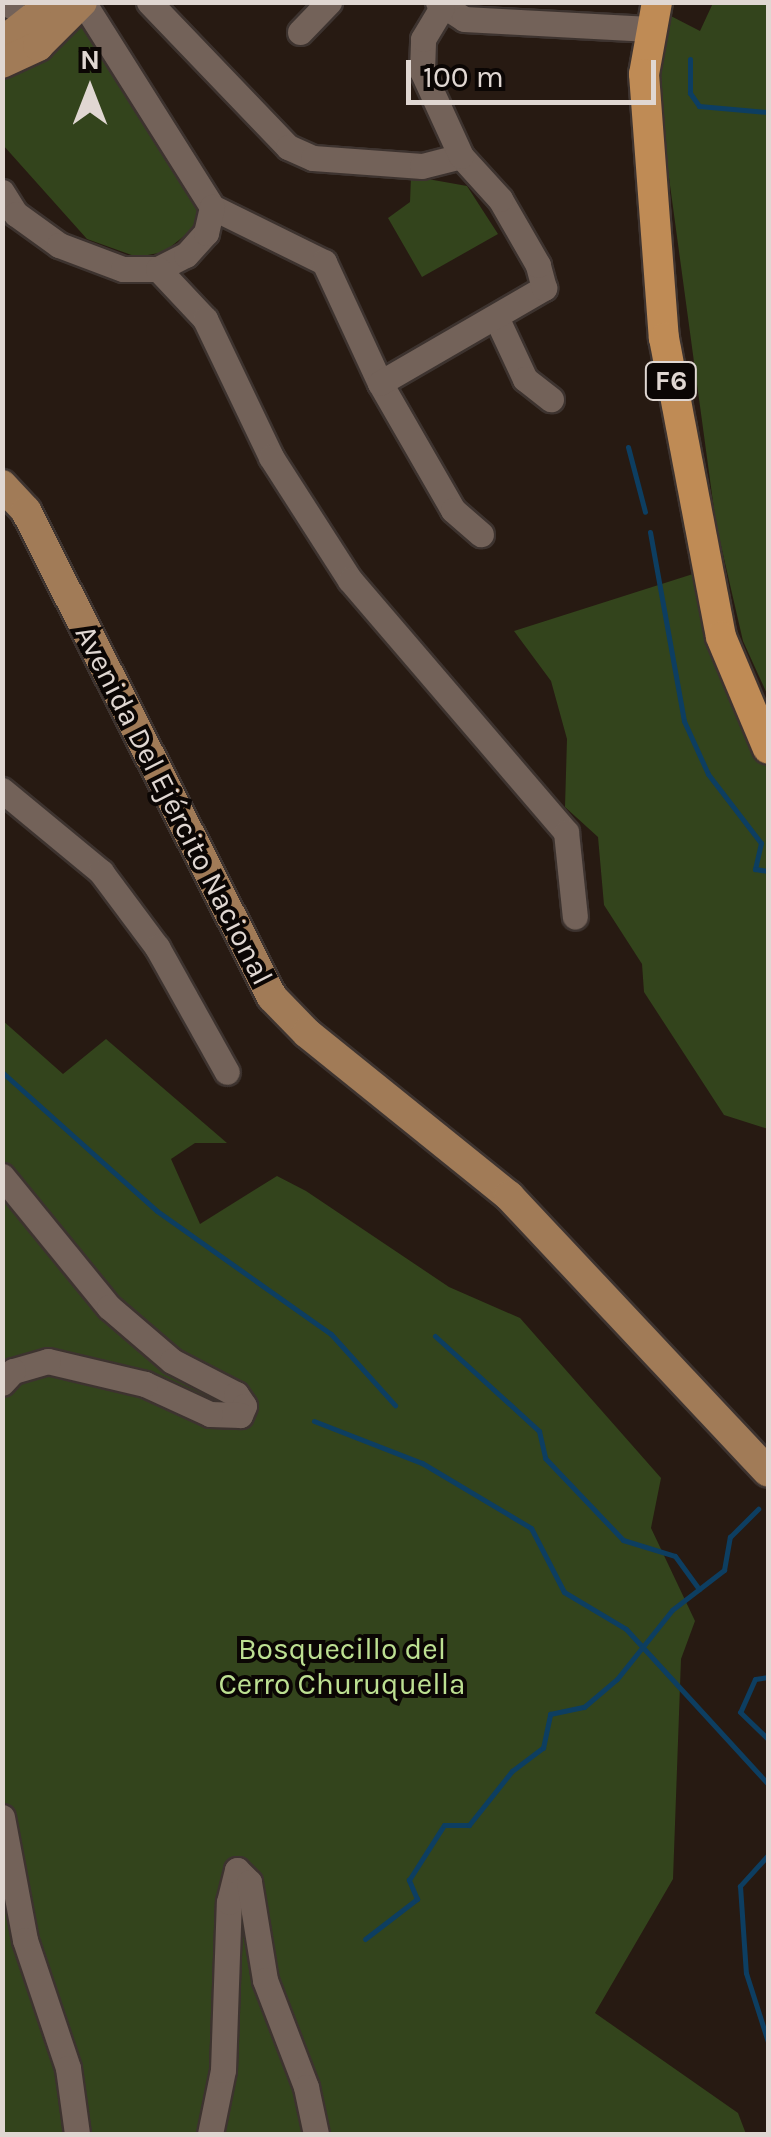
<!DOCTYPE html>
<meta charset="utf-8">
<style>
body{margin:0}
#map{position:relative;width:771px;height:2137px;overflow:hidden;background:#271a12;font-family:Karla,sans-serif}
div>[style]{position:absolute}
.green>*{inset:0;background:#33441c}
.stream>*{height:5px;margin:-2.5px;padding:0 2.5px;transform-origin:2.5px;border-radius:2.5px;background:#0d3e61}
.roads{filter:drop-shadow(2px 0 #3d332f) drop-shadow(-2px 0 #3d332f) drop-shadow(0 2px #3d332f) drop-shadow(0 -2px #3d332f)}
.minor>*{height:25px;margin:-12.5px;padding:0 12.5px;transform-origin:12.5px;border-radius:12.5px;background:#736259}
.major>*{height:30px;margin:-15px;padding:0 15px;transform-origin:15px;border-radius:15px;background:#a17b57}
.highway>*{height:30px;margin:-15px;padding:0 15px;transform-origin:15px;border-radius:15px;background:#bf8b55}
span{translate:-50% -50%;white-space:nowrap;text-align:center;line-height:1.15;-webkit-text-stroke:8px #0b0604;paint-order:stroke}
.shield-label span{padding:2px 8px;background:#0b0604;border:2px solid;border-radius:8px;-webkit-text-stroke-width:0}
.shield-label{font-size:28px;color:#e0d7d2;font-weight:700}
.street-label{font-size:30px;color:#e0d7d2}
.park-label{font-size:30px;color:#bde092}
.frame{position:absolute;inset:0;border:5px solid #e0d7d2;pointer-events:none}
.north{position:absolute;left:40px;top:40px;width:100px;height:100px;-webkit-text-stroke:8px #0b0604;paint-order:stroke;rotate:0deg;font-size:28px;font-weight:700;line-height:40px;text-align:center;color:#e0d7d2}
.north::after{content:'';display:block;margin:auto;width:35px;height:45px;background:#e0d7d2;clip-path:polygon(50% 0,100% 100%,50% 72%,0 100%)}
.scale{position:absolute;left:406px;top:60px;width:250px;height:45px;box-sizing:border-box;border:5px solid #e0d7d2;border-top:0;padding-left:12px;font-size:30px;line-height:35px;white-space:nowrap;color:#e0d7d2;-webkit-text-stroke:8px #0b0604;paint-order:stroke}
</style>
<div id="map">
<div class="green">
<i style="clip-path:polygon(713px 3px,768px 3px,768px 696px,743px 641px,716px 524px,656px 82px,665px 13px,700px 31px)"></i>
<i style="clip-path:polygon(80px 24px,89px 27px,204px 210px,203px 221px,164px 252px,137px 257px,87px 239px,3px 145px,2px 80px,41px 62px)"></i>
<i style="clip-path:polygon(411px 176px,467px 186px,498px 234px,422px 277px,388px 218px,410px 202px)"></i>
<i style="clip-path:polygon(693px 574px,718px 654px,768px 765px,768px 1129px,724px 1115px,644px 992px,642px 964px,604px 905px,598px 837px,565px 807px,567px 739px,551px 681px,514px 631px)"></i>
<i style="clip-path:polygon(2px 1020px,63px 1074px,106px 1039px,227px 1143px,195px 1143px,171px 1159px,200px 1224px,277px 1176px,306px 1191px,449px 1287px,520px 1318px,661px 1478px,651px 1528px,695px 1621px,681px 1659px,673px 1879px,595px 2013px,738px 2113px,746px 2134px,3px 2134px)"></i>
</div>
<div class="stream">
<i style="left:690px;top:59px;width:34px;rotate:90deg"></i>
<i style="left:690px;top:93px;width:16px;rotate:55deg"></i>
<i style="left:699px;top:106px;width:69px;rotate:5deg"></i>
<i style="left:628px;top:447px;width:67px;rotate:75.3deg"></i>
<i style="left:650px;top:532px;width:192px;rotate:79.8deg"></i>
<i style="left:684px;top:721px;width:58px;rotate:65.6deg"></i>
<i style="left:708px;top:774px;width:87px;rotate:52.5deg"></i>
<i style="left:761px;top:843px;width:27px;rotate:103deg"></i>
<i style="left:755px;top:869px;width:13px;rotate:9deg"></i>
<i style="left:2px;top:1072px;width:208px;rotate:41.9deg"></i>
<i style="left:157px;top:1211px;width:213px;rotate:35.3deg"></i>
<i style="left:331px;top:1334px;width:96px;rotate:48deg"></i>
<i style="left:435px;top:1336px;width:141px;rotate:42.4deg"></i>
<i style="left:539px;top:1431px;width:28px;rotate:77deg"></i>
<i style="left:545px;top:1458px;width:113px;rotate:46.4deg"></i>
<i style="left:623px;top:1540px;width:54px;rotate:17.1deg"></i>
<i style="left:675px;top:1556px;width:41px;rotate:54deg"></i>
<i style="left:314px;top:1421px;width:116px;rotate:21.3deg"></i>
<i style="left:422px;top:1463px;width:127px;rotate:30.8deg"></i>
<i style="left:531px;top:1528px;width:72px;rotate:62.7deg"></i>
<i style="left:564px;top:1592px;width:72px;rotate:30.8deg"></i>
<i style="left:626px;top:1629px;width:210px;rotate:47.5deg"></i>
<i style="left:768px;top:1677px;width:13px;rotate:171deg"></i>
<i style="left:755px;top:1679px;width:36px;rotate:114deg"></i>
<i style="left:740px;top:1712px;width:39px;rotate:44deg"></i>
<i style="left:768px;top:1855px;width:42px;rotate:132.1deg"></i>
<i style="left:740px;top:1886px;width:87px;rotate:86.1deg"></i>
<i style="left:746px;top:1973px;width:72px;rotate:72.3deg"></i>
<i style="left:365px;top:1939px;width:66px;rotate:-37.6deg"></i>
<i style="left:417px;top:1899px;width:21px;rotate:-113deg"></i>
<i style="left:409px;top:1880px;width:65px;rotate:-57.5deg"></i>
<i style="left:444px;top:1825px;width:25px"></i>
<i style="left:469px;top:1825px;width:69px;rotate:-51.5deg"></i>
<i style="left:512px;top:1771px;width:39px;rotate:-37deg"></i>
<i style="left:543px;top:1748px;width:35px;rotate:-78deg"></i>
<i style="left:550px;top:1714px;width:35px;rotate:-12deg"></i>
<i style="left:584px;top:1707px;width:43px;rotate:-40.3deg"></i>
<i style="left:617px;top:1679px;width:88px;rotate:-51.4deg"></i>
<i style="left:672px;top:1610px;width:66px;rotate:-37.6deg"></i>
<i style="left:724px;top:1570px;width:34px;rotate:-80deg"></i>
<i style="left:730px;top:1537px;width:40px;rotate:-45deg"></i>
</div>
<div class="roads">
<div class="minor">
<i style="left:11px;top:2px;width:4px;rotate:90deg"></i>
<i style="left:83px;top:2px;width:242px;rotate:57.8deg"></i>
<i style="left:212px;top:207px;width:125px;rotate:26.2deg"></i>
<i style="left:324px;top:262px;width:133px;rotate:65.2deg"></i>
<i style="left:380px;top:383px;width:146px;rotate:60.1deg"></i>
<i style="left:453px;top:510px;width:37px;rotate:41deg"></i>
<i style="left:149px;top:2px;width:201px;rotate:46.2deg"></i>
<i style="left:288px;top:147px;width:27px;rotate:24deg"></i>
<i style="left:313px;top:158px;width:109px;rotate:4.2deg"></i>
<i style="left:422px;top:166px;width:40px;rotate:-14.4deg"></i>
<i style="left:438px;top:2px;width:31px;rotate:33deg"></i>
<i style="left:464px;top:19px;width:186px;rotate:3.1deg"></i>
<i style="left:300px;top:32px;width:42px;rotate:-46deg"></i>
<i style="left:2px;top:192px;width:26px;rotate:58deg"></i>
<i style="left:16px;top:214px;width:53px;rotate:35.8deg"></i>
<i style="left:59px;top:245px;width:68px;rotate:20.6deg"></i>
<i style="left:123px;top:269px;width:35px"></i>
<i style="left:158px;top:269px;width:31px;rotate:-27deg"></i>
<i style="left:186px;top:255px;width:30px;rotate:-48deg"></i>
<i style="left:206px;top:233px;width:27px;rotate:-77deg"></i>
<i style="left:158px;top:269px;width:69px;rotate:46.8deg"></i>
<i style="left:205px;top:319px;width:153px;rotate:64.4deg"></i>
<i style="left:271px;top:457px;width:146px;rotate:57.3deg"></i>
<i style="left:350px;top:580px;width:332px;rotate:49.4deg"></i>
<i style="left:566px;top:832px;width:85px;rotate:84deg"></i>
<i style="left:497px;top:319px;width:66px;rotate:65deg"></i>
<i style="left:525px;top:379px;width:33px;rotate:38deg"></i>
<i style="left:380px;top:383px;width:190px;rotate:-30.1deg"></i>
<i style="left:544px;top:288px;width:24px;rotate:-105deg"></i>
<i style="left:538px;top:265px;width:76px;rotate:-119.9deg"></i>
<i style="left:500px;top:199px;width:58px;rotate:-132.2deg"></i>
<i style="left:461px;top:156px;width:94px;rotate:-114.6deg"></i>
<i style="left:422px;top:71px;width:32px;rotate:-88deg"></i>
<i style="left:423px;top:39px;width:37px;rotate:-59deg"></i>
<i style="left:2px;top:790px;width:129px;rotate:39.6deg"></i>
<i style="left:101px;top:872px;width:94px;rotate:53.3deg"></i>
<i style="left:157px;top:947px;width:143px;rotate:60.8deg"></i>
<i style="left:2px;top:1176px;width:169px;rotate:50.8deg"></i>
<i style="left:109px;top:1307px;width:83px;rotate:40.6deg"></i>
<i style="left:172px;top:1361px;width:72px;rotate:27.3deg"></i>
<i style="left:236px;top:1394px;width:14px;rotate:56deg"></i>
<i style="left:244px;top:1406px;width:10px;rotate:114deg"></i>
<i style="left:240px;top:1415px;width:30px;rotate:-178deg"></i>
<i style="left:210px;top:1414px;width:72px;rotate:-155.2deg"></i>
<i style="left:145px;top:1384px;width:100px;rotate:-166.7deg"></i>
<i style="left:48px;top:1361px;width:36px;rotate:164deg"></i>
<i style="left:13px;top:1371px;width:16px;rotate:133deg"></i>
<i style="left:2px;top:1817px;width:125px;rotate:79.4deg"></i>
<i style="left:25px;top:1940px;width:135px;rotate:71.4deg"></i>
<i style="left:68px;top:2068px;width:67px;rotate:82.2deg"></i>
<i style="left:210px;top:2134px;width:65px;rotate:-78.5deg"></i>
<i style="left:223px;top:2070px;width:168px;rotate:-88deg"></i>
<i style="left:229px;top:1902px;width:33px;rotate:-76deg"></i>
<i style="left:237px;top:1870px;width:17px;rotate:45deg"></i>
<i style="left:249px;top:1882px;width:99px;rotate:80.7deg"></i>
<i style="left:265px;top:1980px;width:115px;rotate:69deg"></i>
<i style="left:306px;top:2087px;width:48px;rotate:78deg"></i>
</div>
<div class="major">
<i style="left:2px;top:42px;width:65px;rotate:-38.1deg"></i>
<i style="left:2px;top:63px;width:40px;rotate:-25deg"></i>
<i style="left:38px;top:46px;width:62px;rotate:-45deg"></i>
<i style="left:2px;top:485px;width:35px;rotate:47deg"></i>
<i style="left:26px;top:511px;width:545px;rotate:63.15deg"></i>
<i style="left:272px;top:997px;width:50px;rotate:45.8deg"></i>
<i style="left:307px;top:1033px;width:260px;rotate:38.9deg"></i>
<i style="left:509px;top:1196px;width:378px;rotate:46.8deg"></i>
</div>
<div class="highway">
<i style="left:657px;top:2px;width:73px;rotate:100.2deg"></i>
<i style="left:644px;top:74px;width:265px;rotate:85.7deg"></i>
<i style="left:664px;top:338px;width:304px;rotate:79.2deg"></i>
<i style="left:721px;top:637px;width:121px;rotate:67.2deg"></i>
</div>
</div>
<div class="shield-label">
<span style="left:671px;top:381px">F6</span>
</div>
<div class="street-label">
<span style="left:174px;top:805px;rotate:63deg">Avenida Del Ejército Nacional</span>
</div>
<div class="park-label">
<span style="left:342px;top:1666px">Bosquecillo del<br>Cerro Churuquella</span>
</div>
<div class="frame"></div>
<div class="north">N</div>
<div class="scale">100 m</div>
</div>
